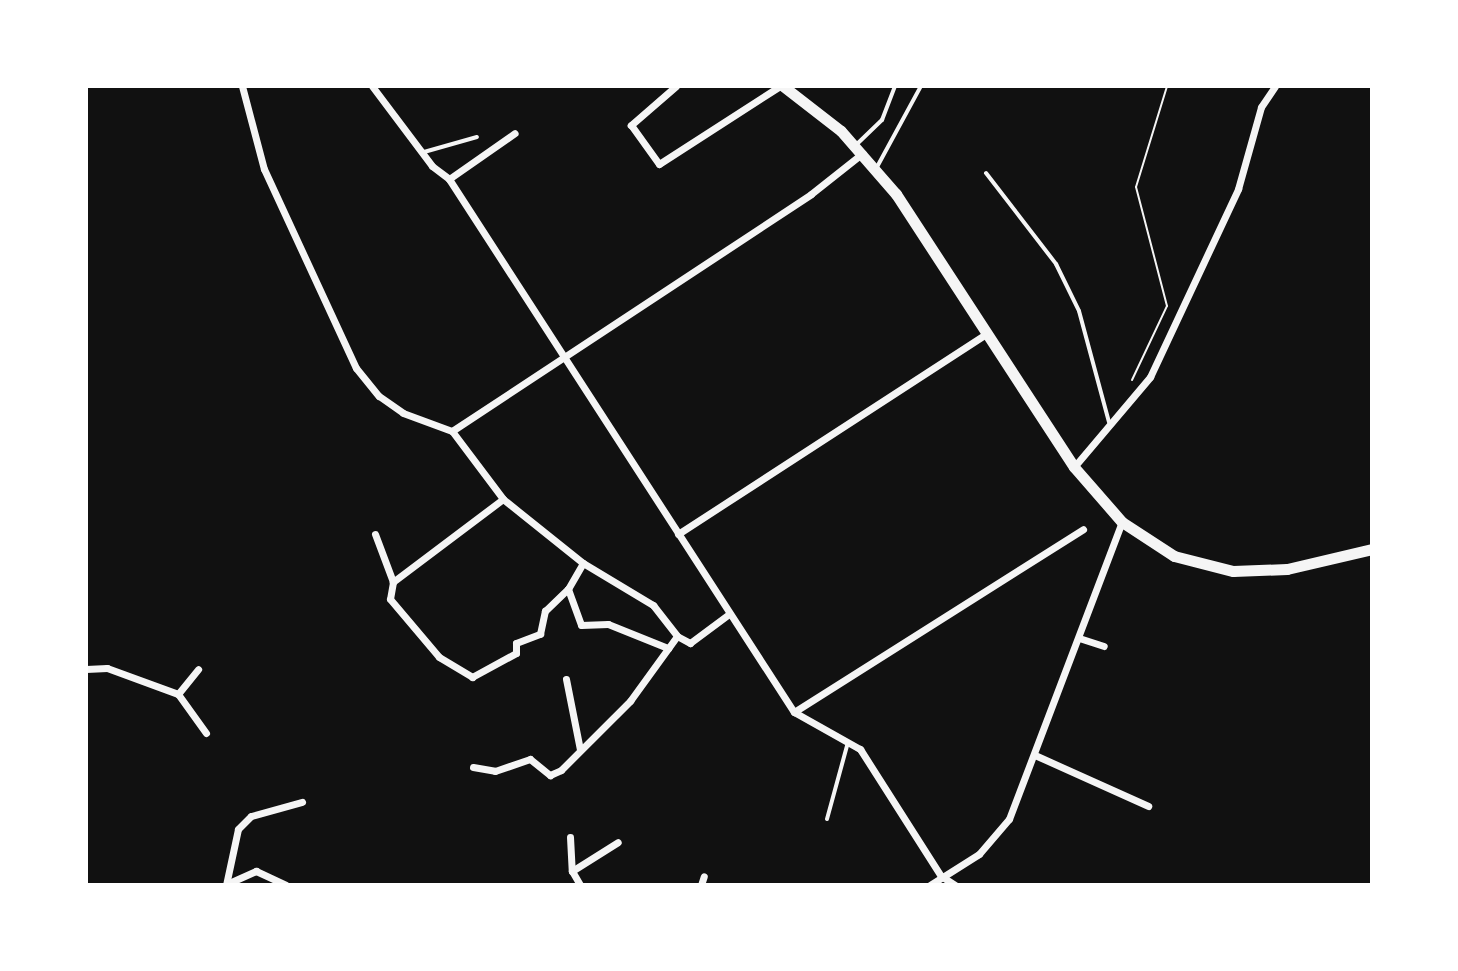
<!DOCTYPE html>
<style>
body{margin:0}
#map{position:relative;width:1458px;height:971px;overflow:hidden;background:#111;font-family:"Archivo Narrow",sans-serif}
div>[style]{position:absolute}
.path>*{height:2px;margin:-1px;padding:0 1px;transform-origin:1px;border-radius:1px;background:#f5f5f5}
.service>*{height:4px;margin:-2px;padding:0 2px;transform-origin:2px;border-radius:2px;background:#f5f5f5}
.minor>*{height:7px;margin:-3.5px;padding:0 3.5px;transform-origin:3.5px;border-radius:3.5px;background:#f5f5f5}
.primary>*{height:11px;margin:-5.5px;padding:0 5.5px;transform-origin:5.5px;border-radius:5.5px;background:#f5f5f5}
span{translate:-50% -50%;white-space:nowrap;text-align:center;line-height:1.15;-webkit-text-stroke:7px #fff;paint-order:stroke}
.frame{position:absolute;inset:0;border:88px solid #fff;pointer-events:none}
</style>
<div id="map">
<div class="path">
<i style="left:1132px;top:380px;width:82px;rotate:-64.7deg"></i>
<i style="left:1167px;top:306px;width:123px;rotate:-104.6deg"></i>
<i style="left:1136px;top:187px;width:106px;rotate:-72.9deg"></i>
</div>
<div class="service">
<i style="left:857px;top:144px;width:35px;rotate:-44deg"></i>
<i style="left:882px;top:120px;width:36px;rotate:-69deg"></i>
<i style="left:424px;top:152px;width:55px;rotate:-15.8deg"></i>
<i style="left:877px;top:167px;width:92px;rotate:-61.5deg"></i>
<i style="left:986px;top:173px;width:115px;rotate:52.4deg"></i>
<i style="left:1056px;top:264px;width:52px;rotate:63.9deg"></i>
<i style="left:1079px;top:311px;width:115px;rotate:74.9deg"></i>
<i style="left:827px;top:819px;width:80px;rotate:-74.7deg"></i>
</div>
<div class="minor">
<i style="left:242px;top:86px;width:86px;rotate:75.2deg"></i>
<i style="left:264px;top:169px;width:219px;rotate:65.2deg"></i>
<i style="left:356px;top:368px;width:36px;rotate:51deg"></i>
<i style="left:379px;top:396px;width:29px;rotate:35deg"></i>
<i style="left:403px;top:413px;width:52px;rotate:20.2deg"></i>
<i style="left:452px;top:431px;width:85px;rotate:53.1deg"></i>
<i style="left:503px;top:499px;width:102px;rotate:38.7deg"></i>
<i style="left:583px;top:563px;width:82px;rotate:31deg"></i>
<i style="left:653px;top:605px;width:39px;rotate:52deg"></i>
<i style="left:677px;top:636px;width:15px;rotate:28deg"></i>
<i style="left:690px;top:643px;width:49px;rotate:-36.6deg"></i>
<i style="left:372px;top:86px;width:100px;rotate:53.1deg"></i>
<i style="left:432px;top:166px;width:21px;rotate:37deg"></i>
<i style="left:449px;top:179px;width:635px;rotate:57.09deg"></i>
<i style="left:794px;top:712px;width:76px;rotate:29.3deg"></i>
<i style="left:860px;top:749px;width:151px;rotate:57.5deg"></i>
<i style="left:941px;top:876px;width:17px;rotate:33deg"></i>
<i style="left:676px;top:86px;width:60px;rotate:139.1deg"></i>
<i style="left:631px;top:125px;width:48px;rotate:54.3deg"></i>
<i style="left:659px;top:164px;width:144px;rotate:-32.8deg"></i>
<i style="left:449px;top:179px;width:80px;rotate:-34.9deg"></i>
<i style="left:452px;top:431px;width:430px;rotate:-33.4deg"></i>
<i style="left:811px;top:194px;width:66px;rotate:-38.3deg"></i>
<i style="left:1074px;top:467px;width:118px;rotate:-49.8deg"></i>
<i style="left:1150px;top:377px;width:208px;rotate:-64.9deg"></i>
<i style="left:1238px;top:189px;width:85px;rotate:-74.3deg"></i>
<i style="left:1261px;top:107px;width:25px;rotate:-56deg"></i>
<i style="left:503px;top:499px;width:138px;rotate:143deg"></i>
<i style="left:393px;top:582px;width:17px;rotate:100deg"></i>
<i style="left:390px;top:599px;width:76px;rotate:49.8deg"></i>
<i style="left:439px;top:657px;width:39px;rotate:31deg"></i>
<i style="left:472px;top:677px;width:50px;rotate:-28.6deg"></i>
<i style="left:516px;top:653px;width:10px;rotate:-90deg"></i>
<i style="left:516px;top:643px;width:26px;rotate:-21deg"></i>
<i style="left:540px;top:634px;width:24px;rotate:-78deg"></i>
<i style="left:545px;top:611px;width:32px;rotate:-44deg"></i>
<i style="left:375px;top:534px;width:51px;rotate:69.4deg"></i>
<i style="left:678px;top:534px;width:369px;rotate:-33deg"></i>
<i style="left:583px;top:563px;width:30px;rotate:120deg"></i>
<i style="left:568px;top:589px;width:38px;rotate:70deg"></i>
<i style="left:581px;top:625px;width:27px;rotate:-2deg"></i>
<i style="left:608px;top:624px;width:65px;rotate:21.8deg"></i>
<i style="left:1079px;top:638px;width:26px;rotate:18deg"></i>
<i style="left:86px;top:669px;width:21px;rotate:-3deg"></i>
<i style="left:107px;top:668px;width:76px;rotate:20.1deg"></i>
<i style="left:178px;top:694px;width:48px;rotate:54.3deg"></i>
<i style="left:566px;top:679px;width:72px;rotate:78.8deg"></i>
<i style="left:178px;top:694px;width:32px;rotate:-51deg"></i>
<i style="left:794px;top:712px;width:342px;rotate:-32.3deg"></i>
<i style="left:1037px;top:756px;width:122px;rotate:24.2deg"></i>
<i style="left:473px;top:767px;width:22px;rotate:10deg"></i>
<i style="left:495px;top:771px;width:37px;rotate:-19deg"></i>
<i style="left:530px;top:759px;width:26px;rotate:39deg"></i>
<i style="left:550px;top:775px;width:12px;rotate:-24deg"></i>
<i style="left:561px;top:770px;width:98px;rotate:-45deg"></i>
<i style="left:630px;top:701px;width:80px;rotate:-54.1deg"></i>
<i style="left:570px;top:837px;width:34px;rotate:87deg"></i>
<i style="left:572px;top:871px;width:16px;rotate:60deg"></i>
<i style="left:572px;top:871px;width:54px;rotate:-32.2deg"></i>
<i style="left:229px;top:883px;width:30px;rotate:-24deg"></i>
<i style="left:256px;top:871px;width:33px;rotate:25deg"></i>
<i style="left:226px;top:885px;width:57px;rotate:-77.9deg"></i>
<i style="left:238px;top:829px;width:18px;rotate:-45deg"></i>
<i style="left:251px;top:816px;width:53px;rotate:-15.4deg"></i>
<i style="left:701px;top:885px;width:9px;rotate:-72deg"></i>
<i style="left:930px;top:885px;width:58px;rotate:-32.3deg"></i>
<i style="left:979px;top:854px;width:46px;rotate:-49.4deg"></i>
<i style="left:1009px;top:819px;width:318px;rotate:-69.2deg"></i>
</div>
<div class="primary">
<i style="left:783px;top:86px;width:73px;rotate:37.8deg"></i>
<i style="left:841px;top:131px;width:84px;rotate:48.9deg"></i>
<i style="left:896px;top:194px;width:326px;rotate:56.9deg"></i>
<i style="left:1074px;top:467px;width:73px;rotate:48.9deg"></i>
<i style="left:1122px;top:522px;width:62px;rotate:33.2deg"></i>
<i style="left:1174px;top:556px;width:61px;rotate:14.3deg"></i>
<i style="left:1233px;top:571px;width:54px;rotate:-2.1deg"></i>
<i style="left:1287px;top:569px;width:87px;rotate:-13.2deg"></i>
</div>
<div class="frame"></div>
</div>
